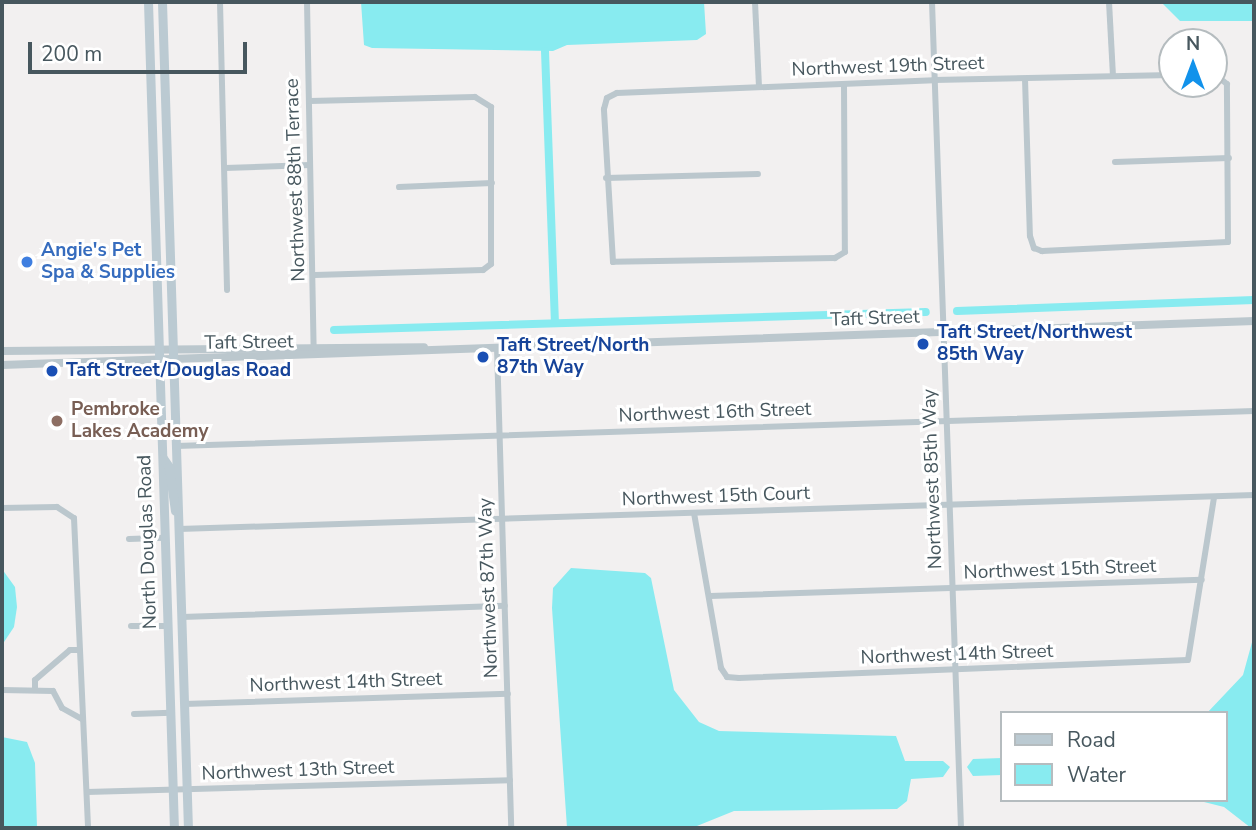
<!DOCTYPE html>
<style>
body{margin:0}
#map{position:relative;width:1256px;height:830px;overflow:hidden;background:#f2f0f0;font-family:"Nunito Sans",sans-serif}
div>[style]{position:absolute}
.water>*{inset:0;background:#88ebf0}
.canal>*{height:8px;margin:-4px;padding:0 4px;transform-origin:4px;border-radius:4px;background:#88ebf0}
.minor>*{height:6px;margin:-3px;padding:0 3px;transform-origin:3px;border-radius:3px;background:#bbc7cd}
.tertiary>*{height:8px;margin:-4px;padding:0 4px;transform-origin:4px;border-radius:4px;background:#bbc7cd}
.secondary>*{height:9px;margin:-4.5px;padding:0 4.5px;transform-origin:4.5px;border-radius:4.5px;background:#bbcad2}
.dots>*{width:19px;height:19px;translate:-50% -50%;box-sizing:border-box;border:4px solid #fff;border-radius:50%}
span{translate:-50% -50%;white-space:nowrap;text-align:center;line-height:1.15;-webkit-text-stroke:6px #fff;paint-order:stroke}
.street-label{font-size:19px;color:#47575e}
.shop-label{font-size:19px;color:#366cbe;font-weight:700}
.left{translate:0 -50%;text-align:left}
.transit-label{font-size:19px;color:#164399;font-weight:700}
.education-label{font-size:19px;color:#785e54;font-weight:700}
.frame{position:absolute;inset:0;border:4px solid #47575e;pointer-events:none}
.legend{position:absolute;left:1000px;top:711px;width:228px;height:91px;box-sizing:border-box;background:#fff;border:2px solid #b5bcbf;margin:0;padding:9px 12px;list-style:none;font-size:21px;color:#47575e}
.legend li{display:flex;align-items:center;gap:14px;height:35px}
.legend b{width:35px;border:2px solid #b5bcbf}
.north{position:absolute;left:1158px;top:28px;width:70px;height:70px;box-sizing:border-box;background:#fff;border:2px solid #b5bcbf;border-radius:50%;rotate:0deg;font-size:19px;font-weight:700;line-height:28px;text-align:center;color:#47575e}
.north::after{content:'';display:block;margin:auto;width:24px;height:32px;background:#1192eb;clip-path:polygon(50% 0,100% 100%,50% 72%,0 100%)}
.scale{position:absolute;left:28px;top:42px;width:219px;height:32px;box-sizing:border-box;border:4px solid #47575e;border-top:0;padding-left:9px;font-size:21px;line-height:24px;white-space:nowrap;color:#47575e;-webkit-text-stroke:5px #fff;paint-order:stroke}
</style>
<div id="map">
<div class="water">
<i style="clip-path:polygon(361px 2px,704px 2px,706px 34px,697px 40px,567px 45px,553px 51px,372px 48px,364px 45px)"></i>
<i style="clip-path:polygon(1161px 2px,1254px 2px,1254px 21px,1180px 21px)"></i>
<i style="clip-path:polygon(571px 568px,645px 573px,651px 578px,674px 690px,699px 722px,719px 731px,896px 736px,905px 761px,943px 761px,950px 767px,943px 777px,911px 779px,907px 801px,897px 809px,734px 811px,692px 828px,567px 828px,552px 608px,553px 588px)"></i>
<i style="clip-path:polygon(2px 569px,15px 587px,17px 607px,14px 627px,2px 645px)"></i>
<i style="clip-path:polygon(1254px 635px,1254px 828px,1251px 828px,1224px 807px,1196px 800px,1226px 800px,1226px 713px,1207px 713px,1243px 675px)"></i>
<i style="clip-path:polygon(2px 737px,27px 742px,35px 763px,37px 828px,2px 828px)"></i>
<i style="clip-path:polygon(1002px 758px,1002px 775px,973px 776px,967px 767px,973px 759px)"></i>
</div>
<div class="canal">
<i style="left:545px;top:51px;width:272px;rotate:87.9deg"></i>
<i style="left:957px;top:311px;width:297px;rotate:-2.1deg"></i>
<i style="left:334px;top:330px;width:592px;rotate:-1.74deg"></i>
</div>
<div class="minor">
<i style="left:220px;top:2px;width:288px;rotate:88.6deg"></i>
<i style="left:307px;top:2px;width:350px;rotate:88.9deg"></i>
<i style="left:755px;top:2px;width:85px;rotate:87.3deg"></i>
<i style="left:932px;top:2px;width:827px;rotate:87.99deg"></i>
<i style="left:1109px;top:2px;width:73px;rotate:86.9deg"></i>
<i style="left:1025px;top:79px;width:157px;rotate:88.2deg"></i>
<i style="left:1030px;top:236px;width:13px;rotate:72deg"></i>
<i style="left:1034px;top:248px;width:9px;rotate:21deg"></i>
<i style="left:1042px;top:251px;width:186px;rotate:-2.8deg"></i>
<i style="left:1228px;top:242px;width:158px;rotate:-90.4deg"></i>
<i style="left:1227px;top:84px;width:16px;rotate:-142deg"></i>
<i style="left:844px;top:85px;width:167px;rotate:89.7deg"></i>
<i style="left:845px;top:252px;width:12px;rotate:149deg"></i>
<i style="left:835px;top:258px;width:222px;rotate:179deg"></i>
<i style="left:613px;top:262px;width:153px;rotate:-93.4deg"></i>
<i style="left:604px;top:109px;width:11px;rotate:-75deg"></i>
<i style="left:607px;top:98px;width:11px;rotate:-27deg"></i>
<i style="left:617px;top:93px;width:317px;rotate:-2.3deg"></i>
<i style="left:934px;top:80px;width:238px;rotate:-1.2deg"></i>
<i style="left:310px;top:101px;width:165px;rotate:-1.4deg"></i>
<i style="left:475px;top:97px;width:19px;rotate:32deg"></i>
<i style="left:491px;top:107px;width:157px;rotate:90deg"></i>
<i style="left:491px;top:264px;width:10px;rotate:143deg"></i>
<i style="left:483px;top:270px;width:168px;rotate:178.3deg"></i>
<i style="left:1115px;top:162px;width:114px;rotate:-2deg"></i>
<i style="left:225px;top:168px;width:85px;rotate:-2deg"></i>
<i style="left:606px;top:178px;width:152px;rotate:-1.5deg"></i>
<i style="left:399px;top:187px;width:93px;rotate:-2.5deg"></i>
<i style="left:497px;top:348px;width:480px;rotate:88.3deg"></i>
<i style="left:176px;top:446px;width:1079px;rotate:-1.86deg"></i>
<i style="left:2px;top:508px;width:55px;rotate:-1deg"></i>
<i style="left:57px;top:507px;width:20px;rotate:33deg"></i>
<i style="left:74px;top:518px;width:310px;rotate:87.4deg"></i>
<i style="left:694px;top:513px;width:157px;rotate:80.1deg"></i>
<i style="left:721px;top:668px;width:11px;rotate:56deg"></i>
<i style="left:727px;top:677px;width:12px;rotate:5deg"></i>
<i style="left:739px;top:678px;width:449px;rotate:-2.3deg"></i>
<i style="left:1188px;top:660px;width:165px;rotate:-80.9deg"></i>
<i style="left:179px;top:529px;width:1076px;rotate:-1.81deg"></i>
<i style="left:129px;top:539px;width:36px;rotate:-2deg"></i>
<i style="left:710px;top:596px;width:492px;rotate:-1.9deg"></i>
<i style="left:182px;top:617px;width:323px;rotate:-2deg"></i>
<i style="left:131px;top:626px;width:37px"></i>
<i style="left:2px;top:690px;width:51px;rotate:1.1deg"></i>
<i style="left:53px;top:691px;width:19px;rotate:62deg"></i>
<i style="left:62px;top:708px;width:23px;rotate:29deg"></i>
<i style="left:35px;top:690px;width:10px;rotate:-90deg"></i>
<i style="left:35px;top:680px;width:46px;rotate:-40.6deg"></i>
<i style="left:70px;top:650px;width:9px"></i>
<i style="left:184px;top:704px;width:324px;rotate:-1.8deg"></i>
<i style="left:134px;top:714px;width:37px;rotate:-2deg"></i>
<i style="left:87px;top:792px;width:423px;rotate:-1.6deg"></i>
</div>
<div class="tertiary">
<i style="left:2px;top:351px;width:422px;rotate:-0.5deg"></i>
<i style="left:2px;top:365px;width:1253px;rotate:-2.01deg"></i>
</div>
<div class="secondary">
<i style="left:148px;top:2px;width:826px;rotate:88.2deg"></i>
<i style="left:162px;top:2px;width:826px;rotate:88.2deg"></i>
<i style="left:163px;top:458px;width:11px;rotate:56deg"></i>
<i style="left:169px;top:467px;width:44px;rotate:82.2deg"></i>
</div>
<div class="dots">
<i style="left:27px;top:262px;background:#3f7fe0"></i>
<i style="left:923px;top:344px;background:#1a4fb4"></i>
<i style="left:483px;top:357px;background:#1a4fb4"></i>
<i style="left:52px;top:371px;background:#1a4fb4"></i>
<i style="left:57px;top:421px;background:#8d6e63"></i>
</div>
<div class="street-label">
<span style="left:888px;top:67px;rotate:-2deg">Northwest 19th Street</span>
<span style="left:296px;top:180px;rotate:-92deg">Northwest 88th Terrace</span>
<span style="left:875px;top:319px;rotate:-2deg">Taft Street</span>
<span style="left:249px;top:343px;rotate:-1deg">Taft Street</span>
<span style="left:715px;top:413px;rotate:-2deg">Northwest 16th Street</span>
<span style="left:933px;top:479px;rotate:-92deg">Northwest 85th Way</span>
<span style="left:716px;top:497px;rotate:-2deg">Northwest 15th Court</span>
<span style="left:148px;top:542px;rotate:-92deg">North Douglas Road</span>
<span style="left:1060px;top:570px;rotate:-2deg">Northwest 15th Street</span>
<span style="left:489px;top:588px;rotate:-92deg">Northwest 87th Way</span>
<span style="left:957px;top:655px;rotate:-2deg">Northwest 14th Street</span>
<span style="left:346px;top:683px;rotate:-2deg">Northwest 14th Street</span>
<span style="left:298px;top:771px;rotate:-2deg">Northwest 13th Street</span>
</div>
<div class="shop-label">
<span class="left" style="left:41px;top:262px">Angie's Pet<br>Spa &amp; Supplies</span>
</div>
<div class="transit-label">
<span class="left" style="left:937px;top:344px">Taft Street/Northwest<br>85th Way</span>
<span class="left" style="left:497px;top:357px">Taft Street/North<br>87th Way</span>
<span class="left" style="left:66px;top:371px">Taft Street/Douglas Road</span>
</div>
<div class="education-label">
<span class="left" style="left:71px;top:421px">Pembroke<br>Lakes Academy</span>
</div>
<div class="frame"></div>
<ul class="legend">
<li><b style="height:9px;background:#bbcad2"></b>Road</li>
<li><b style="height:19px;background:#88ebf0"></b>Water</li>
</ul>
<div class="north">N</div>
<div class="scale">200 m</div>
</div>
